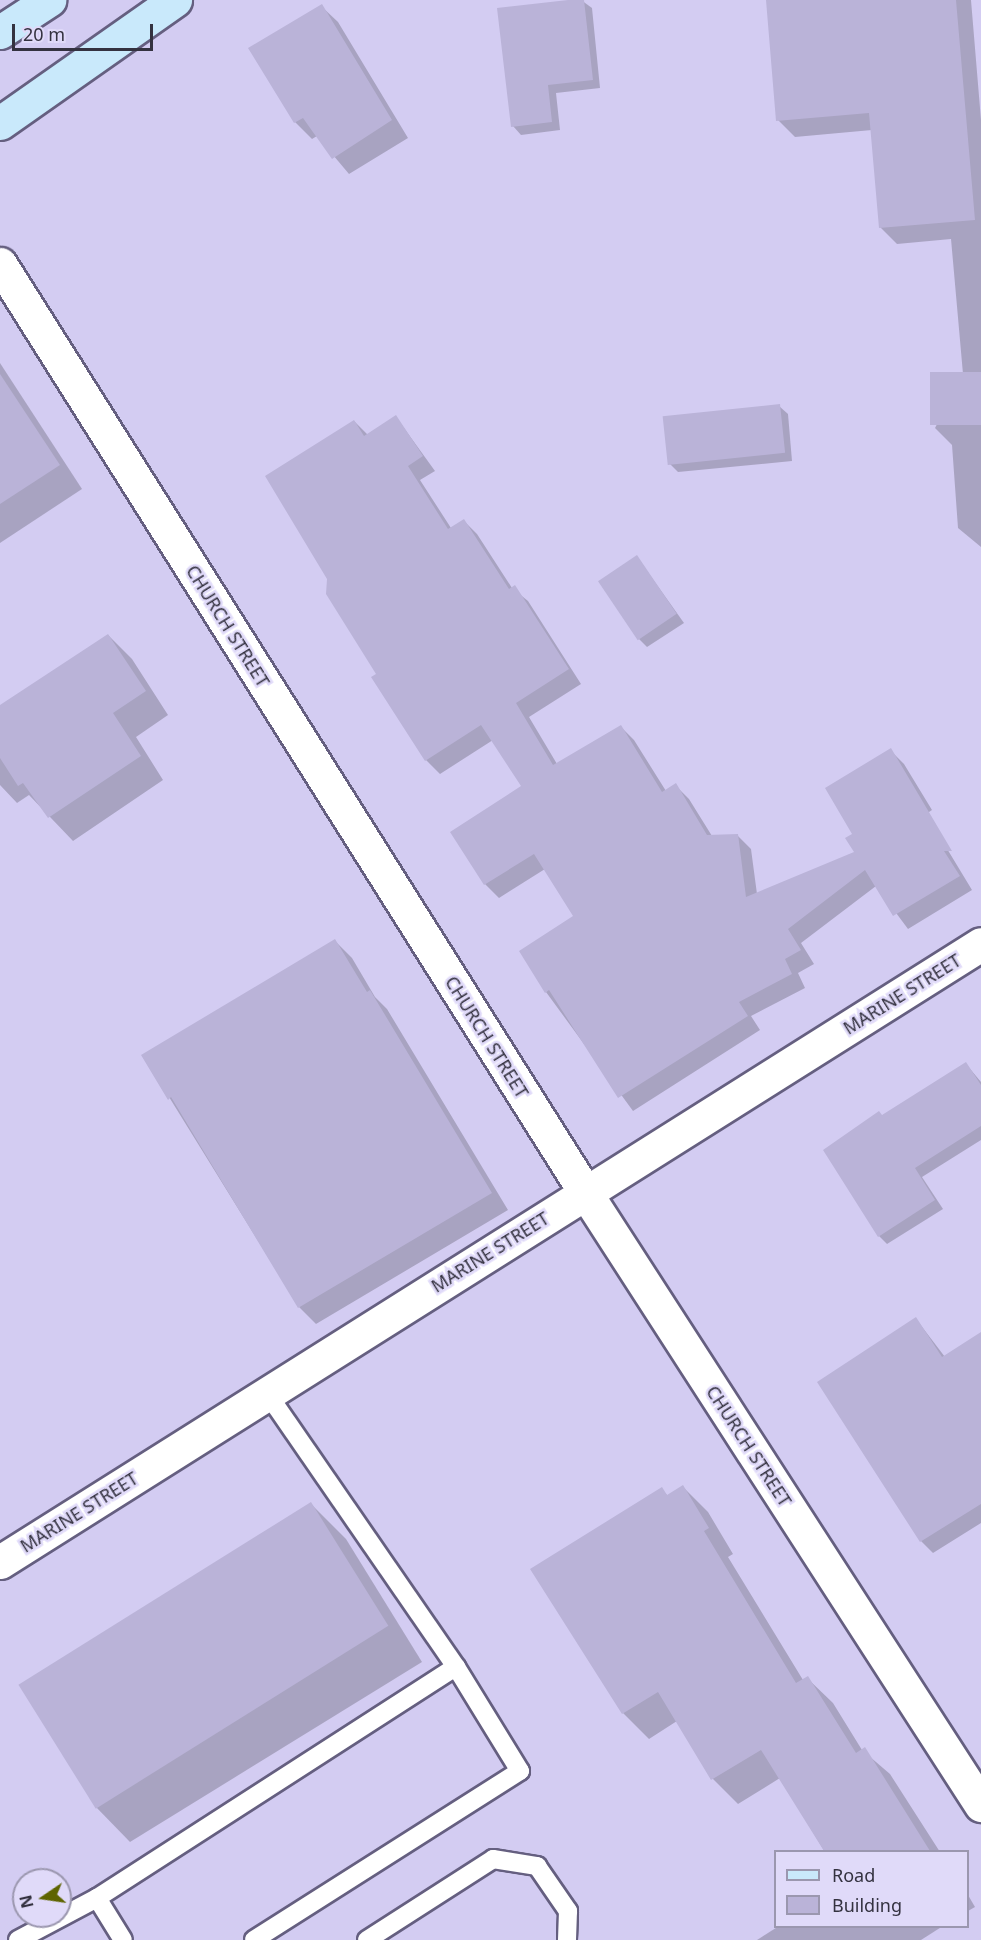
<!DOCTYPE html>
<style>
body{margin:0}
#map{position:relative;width:981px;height:1940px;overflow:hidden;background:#d3ccf2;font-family:"Noto Sans",sans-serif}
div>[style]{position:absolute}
.shadow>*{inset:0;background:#0003}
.building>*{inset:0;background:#bab3d8;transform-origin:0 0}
.roads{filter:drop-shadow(2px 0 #655f80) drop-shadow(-2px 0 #655f80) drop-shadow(0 2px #655f80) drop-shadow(0 -2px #655f80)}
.lane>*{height:18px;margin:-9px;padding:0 9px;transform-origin:9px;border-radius:9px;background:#fff}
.street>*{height:33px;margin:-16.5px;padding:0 16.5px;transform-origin:16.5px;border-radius:16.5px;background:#fff}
.primary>*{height:33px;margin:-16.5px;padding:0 16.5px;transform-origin:16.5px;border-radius:16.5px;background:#c9e9fb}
span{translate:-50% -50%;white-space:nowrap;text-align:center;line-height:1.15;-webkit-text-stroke:5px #e0daf9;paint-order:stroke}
.street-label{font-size:18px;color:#343240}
.legend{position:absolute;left:774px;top:1850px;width:195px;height:78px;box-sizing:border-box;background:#e0daf9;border:2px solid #9b97af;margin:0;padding:8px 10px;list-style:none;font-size:18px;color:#343240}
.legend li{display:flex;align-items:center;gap:12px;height:30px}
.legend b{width:30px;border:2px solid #9b97af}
.north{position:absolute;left:12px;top:1868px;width:60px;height:60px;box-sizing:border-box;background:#e0daf9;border:2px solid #9b97af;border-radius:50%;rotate:257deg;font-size:16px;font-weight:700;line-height:24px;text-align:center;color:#343240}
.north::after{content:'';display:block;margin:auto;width:21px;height:27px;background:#5e6400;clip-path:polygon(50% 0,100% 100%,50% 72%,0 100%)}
.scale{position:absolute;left:12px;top:24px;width:141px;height:27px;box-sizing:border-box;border:3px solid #343240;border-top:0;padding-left:8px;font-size:18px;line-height:21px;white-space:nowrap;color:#343240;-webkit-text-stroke:4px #e0daf9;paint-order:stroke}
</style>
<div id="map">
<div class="shadow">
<i style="clip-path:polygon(581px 0,592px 8px,600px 88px,556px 93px,560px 130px,521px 135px,513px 126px)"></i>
<i style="clip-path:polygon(768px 0,971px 0,981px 120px,981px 547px,958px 528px,952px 445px,935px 428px,963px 374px,951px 239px,897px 244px,880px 227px,872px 130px,795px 137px,778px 120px)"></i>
<i style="clip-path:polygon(321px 6px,338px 22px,408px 138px,349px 174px,317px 136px,312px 139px,295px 122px)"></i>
<i style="clip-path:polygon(0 363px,82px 489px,0 543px)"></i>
<i style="clip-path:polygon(779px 406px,788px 414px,792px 461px,678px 472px,670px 464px)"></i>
<i style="clip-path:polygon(396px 417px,435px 471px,420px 480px,451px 528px,464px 521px,477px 534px,512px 588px,528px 601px,581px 684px,529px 717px,557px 764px,621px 727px,634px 740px,666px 791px,675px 785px,689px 799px,712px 836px,737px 835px,751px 849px,757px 894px,856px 853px,854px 834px,890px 750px,904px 764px,932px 810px,926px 814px,972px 890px,908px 929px,876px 886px,801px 943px,814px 964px,798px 973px,805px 988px,751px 1016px,760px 1030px,633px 1111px,546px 992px,575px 917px,545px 869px,499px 898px,485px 884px,452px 832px,523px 787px,493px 740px,440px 774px,426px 760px,378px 674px,354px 421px,368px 435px)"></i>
<i style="clip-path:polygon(637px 557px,684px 623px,647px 647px,639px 639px)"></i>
<i style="clip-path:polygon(108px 635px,132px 659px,168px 715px,136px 737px,163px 780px,73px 841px,29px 795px,17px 803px,0 785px,0 707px)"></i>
<i style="clip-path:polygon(335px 941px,352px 958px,375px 997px,387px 1009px,508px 1210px,316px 1324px,299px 1307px,143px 1055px)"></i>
<i style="clip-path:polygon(966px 1064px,981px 1082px,981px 1140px,922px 1177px,943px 1209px,887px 1244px,879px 1236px,882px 1116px)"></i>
<i style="clip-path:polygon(916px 1319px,945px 1357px,981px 1339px,981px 1523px,933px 1553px,921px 1541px)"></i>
<i style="clip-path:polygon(683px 1487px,708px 1512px,733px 1554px,728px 1557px,803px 1680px,807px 1678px,833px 1703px,862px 1750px,890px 1774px,940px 1852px,825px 1852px,780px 1778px,738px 1804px,713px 1779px,677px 1721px,649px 1739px,623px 1713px,661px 1489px,668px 1496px)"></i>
<i style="clip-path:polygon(311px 1504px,346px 1539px,422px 1662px,130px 1842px,95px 1806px)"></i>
<i style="clip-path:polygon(968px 1895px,975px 1907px,968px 1911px)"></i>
<i style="clip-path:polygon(779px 1926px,943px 1926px,921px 1940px,757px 1940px)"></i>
</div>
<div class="building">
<i style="clip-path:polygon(568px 0,584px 0,593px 80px,548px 85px,552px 122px,511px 127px,497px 8px)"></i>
<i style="clip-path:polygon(766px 0,956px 0,975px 220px,879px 228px,869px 113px,776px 121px)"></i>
<i style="clip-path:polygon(322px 4px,392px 120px,332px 159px,303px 118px,294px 123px,248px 48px)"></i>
<i style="left:981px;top:372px;width:53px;height:51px;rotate:90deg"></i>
<i style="clip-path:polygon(0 374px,60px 465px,0 504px)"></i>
<i style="left:780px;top:404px;width:49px;height:118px;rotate:84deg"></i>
<i style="clip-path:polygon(396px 415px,423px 456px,408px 466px,448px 529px,464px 519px,509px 589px,515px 585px,569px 669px,516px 703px,553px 765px,621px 725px,662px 792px,676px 783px,707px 835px,738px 834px,746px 897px,854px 852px,845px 838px,852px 834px,825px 788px,891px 748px,952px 851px,944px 851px,960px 876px,893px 916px,865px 870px,788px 929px,801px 950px,785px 959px,792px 974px,739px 1002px,748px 1016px,618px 1098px,549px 990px,545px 993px,519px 951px,573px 916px,534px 854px,484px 885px,450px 832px,521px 786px,481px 725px,425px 761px,371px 677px,376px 674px,326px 594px,327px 579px,265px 476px,354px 420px,364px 436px)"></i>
<i style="left:637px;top:555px;width:71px;height:47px;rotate:56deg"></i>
<i style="clip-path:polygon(108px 634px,146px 691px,113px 713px,141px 756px,48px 818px,23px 783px,18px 786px,0 758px,0 705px)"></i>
<i style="clip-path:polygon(335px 939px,367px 992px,370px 990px,492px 1193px,298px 1308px,171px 1097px,168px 1100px,141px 1055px)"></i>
<i style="clip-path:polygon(966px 1062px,981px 1085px,981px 1126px,915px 1168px,935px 1200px,878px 1237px,823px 1150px,879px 1111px,882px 1115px)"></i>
<i style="clip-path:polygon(916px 1317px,942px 1357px,981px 1332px,981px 1504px,920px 1542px,817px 1382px)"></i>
<i style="clip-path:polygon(683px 1485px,709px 1528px,704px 1531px,796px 1683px,808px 1676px,856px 1753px,865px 1747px,930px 1851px,824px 1851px,761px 1750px,711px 1780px,658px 1692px,622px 1714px,530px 1569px,662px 1487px,667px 1495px)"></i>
<i style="left:311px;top:1502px;width:146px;height:345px;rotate:58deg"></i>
</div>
<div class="roads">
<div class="lane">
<i style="left:267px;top:1393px;width:333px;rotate:55.4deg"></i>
<i style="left:97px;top:1898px;width:49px;rotate:58.2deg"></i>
<i style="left:18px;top:1940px;width:89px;rotate:-28deg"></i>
<i style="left:97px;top:1898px;width:427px;rotate:-32.8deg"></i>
<i style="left:456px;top:1667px;width:122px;rotate:58.4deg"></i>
<i style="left:520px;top:1771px;width:315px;rotate:147.6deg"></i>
<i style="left:367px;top:1940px;width:150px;rotate:-32.7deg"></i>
<i style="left:493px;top:1859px;width:45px;rotate:9deg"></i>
<i style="left:537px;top:1866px;width:55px;rotate:55.4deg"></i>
<i style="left:568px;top:1911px;width:29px;rotate:92deg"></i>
</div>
<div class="street">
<i style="left:0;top:264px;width:1097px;rotate:57.77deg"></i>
<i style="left:585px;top:1192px;width:730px;rotate:57.14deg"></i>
<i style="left:0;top:1562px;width:1159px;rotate:-32.21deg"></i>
</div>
<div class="primary">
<i style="left:0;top:32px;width:59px;rotate:-33.1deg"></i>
<i style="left:0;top:123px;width:214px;rotate:-35.1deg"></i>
</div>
</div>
<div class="street-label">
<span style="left:228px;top:626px;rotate:58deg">CHURCH STREET</span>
<span style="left:902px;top:994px;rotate:-32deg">MARINE STREET</span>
<span style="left:487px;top:1037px;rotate:58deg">CHURCH STREET</span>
<span style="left:490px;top:1252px;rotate:-32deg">MARINE STREET</span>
<span style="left:749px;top:1446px;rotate:57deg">CHURCH STREET</span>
<span style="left:79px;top:1512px;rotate:-32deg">MARINE STREET</span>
</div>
<ul class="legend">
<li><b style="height:8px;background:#c9e9fb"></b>Road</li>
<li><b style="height:16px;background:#bab3d8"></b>Building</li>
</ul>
<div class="north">N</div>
<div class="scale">20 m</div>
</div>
